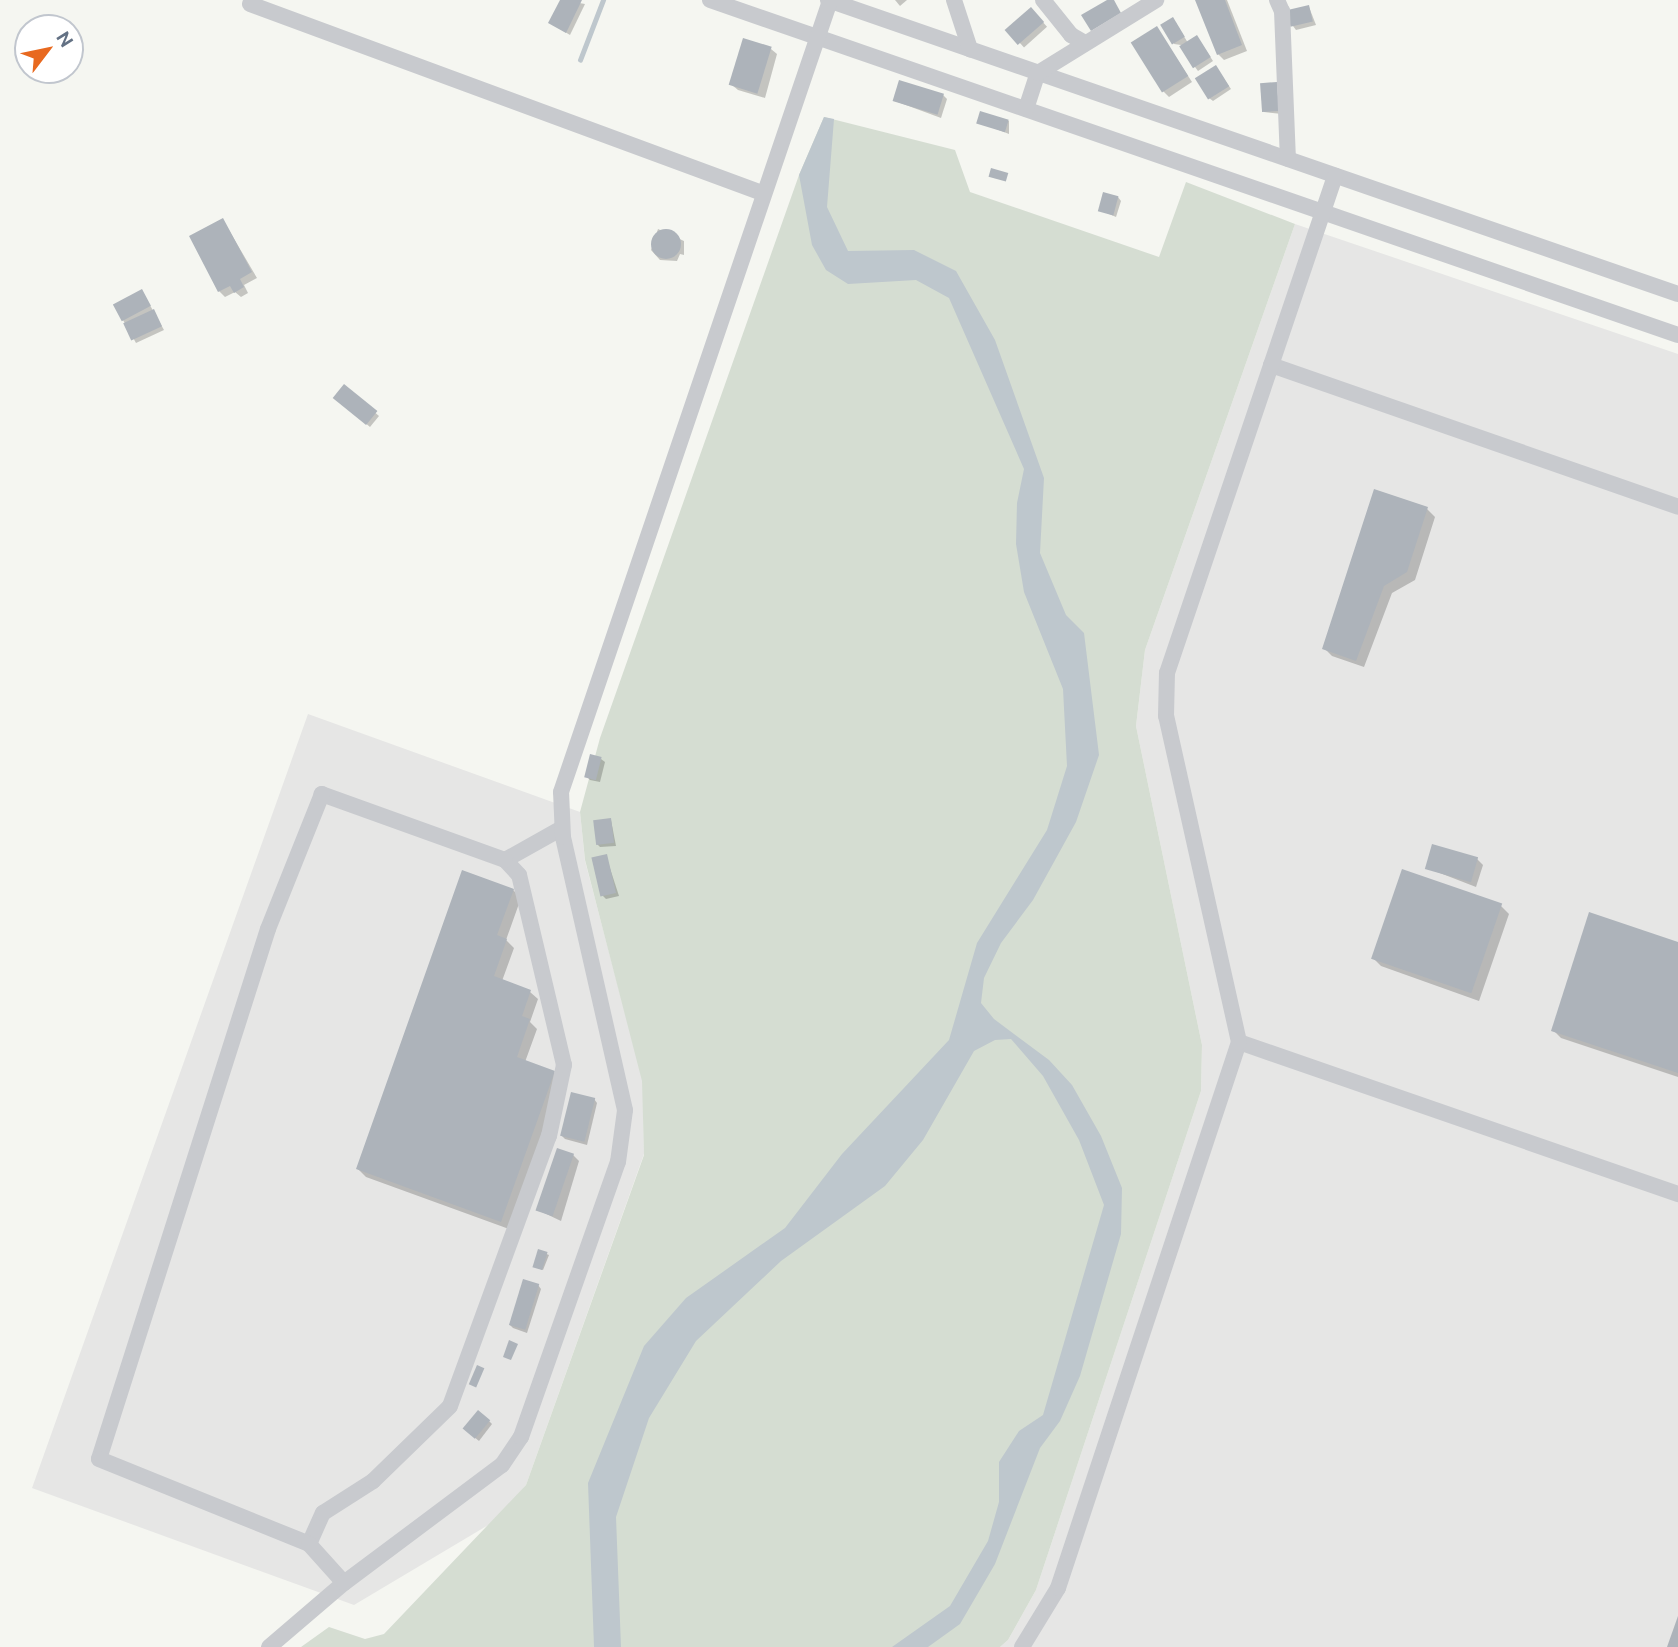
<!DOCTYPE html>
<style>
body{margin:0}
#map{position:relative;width:1678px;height:1647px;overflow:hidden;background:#f5f6f1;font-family:Ubuntu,sans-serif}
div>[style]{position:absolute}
.built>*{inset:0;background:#e6e6e5}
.green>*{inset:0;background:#d5ddd2}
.water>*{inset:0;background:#bec7cd}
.shadow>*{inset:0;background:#0003;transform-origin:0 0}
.stream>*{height:4.5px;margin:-2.25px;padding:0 2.25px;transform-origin:2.25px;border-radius:2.25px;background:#bec7cd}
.building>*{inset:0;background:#adb3ba;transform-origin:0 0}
.round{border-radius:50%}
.minor>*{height:16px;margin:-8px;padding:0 8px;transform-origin:8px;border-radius:8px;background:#c8cace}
span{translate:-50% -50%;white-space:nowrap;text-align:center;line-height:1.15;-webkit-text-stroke:7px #fff;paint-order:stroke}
.north{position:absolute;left:14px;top:14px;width:70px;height:70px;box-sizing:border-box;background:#fff;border:2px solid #c1c6ce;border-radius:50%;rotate:58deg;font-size:19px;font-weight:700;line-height:28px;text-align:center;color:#637184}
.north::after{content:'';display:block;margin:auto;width:24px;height:32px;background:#e8691f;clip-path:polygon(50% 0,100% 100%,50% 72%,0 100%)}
</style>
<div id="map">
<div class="built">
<i style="clip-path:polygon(1295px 224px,1678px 354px,1678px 1647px,1000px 1647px,1008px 1640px,1036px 1590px,1201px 1091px,1202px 1045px,1136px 726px,1145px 650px)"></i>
<i style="clip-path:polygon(308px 714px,580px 812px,585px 861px,643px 1081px,644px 1154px,526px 1485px,495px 1521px,354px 1605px,32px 1488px)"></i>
</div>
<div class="green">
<i style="clip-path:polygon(824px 117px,955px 150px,970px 192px,1159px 257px,1186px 182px,1295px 224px,1145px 650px,1136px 726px,1202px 1045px,1201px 1091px,1036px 1590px,1008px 1640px,1000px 1647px,301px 1647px,329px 1627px,365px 1639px,384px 1634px,526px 1485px,644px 1155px,642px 1081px,585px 860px,580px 812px,600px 738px,799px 175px)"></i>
</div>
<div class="water">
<i style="clip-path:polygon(824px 117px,834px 119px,827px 207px,848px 251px,914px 250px,956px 271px,995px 340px,1044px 478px,1040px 553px,1066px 615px,1084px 633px,1099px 755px,1076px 822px,1033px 900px,1001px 943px,984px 978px,981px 1003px,994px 1019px,1049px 1060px,1072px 1085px,1101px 1136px,1122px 1188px,1121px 1234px,1080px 1376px,1060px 1421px,1040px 1448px,995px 1564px,960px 1624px,928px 1647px,892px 1647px,950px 1606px,988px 1541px,999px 1502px,999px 1462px,1019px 1431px,1043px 1415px,1104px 1205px,1079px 1140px,1043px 1076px,1011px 1039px,995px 1040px,974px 1051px,923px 1140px,885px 1186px,781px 1261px,696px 1341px,649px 1418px,616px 1517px,621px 1647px,594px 1647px,588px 1483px,644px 1346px,686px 1298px,785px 1228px,842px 1154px,949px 1040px,977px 943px,1047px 830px,1067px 766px,1063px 689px,1024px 592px,1016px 544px,1017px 503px,1024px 469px,949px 298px,916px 280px,848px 284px,826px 270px,812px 245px,799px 175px)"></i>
</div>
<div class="shadow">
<i style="clip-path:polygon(562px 0,585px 4px,570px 35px,550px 23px)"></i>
<i style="clip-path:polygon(895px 0,907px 0,900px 6px)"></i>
<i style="clip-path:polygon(1197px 0,1227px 0,1247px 51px,1224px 60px,1218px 54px)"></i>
<i style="clip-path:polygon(1309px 7px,1316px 25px,1296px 30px,1293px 26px)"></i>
<i style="left:1031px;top:9px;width:24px;height:31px;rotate:48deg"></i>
<i style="clip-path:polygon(1176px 23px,1188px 43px,1200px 41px,1213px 61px,1198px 71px,1195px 67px,1181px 45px,1174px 44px)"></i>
<i style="clip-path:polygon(1157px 28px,1192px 82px,1169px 97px,1163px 91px)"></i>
<i style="clip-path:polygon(771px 49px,777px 54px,765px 98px,738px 90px,732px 85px)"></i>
<i style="clip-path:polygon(1216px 67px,1231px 89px,1213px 101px,1209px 98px)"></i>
<i style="clip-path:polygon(1262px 85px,1282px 114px,1264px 112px)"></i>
<i style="clip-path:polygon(943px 95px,947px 99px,941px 118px,895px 101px)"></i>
<i style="clip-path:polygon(1009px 121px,1009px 134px,978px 122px)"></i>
<i style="clip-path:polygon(1118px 197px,1121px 201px,1116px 217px,1100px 210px)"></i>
<i style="clip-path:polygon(223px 220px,257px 278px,244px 285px,248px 293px,241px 297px,235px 292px,225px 297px,219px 291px)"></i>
<i style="clip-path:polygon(658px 229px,684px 241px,684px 255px,680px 254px,677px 261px,660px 260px,651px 250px)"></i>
<i style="clip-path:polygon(142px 291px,164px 330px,136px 343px,123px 320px)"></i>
<i style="clip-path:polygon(344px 386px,379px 416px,370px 427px,339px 401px)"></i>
<i style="clip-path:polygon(1427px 509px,1435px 517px,1415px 580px,1392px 593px,1364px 667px,1332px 656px,1324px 648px)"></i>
<i style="clip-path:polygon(601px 759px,605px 762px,600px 782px,590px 780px,586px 776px)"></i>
<i style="clip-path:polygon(611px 820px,616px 846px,600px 847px,597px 844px)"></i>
<i style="clip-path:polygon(606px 856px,619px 896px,606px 899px,603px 896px)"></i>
<i style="clip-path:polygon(1477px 859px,1483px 865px,1476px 887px,1427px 868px)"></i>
<i style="clip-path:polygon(513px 890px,521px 898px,506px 940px,514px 948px,502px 981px,530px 992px,538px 999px,530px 1022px,537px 1029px,525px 1062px,554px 1072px,562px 1080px,509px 1229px,366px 1177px,358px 1169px)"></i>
<i style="clip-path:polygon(1501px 906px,1509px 914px,1479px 1001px,1381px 966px,1373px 958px)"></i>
<i style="clip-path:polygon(1678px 944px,1678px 1077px,1561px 1038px,1553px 1030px)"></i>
<i style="clip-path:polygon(594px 1099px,597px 1103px,587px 1145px,565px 1139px,562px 1136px)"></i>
<i style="clip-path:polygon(573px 1155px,579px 1161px,561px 1221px,540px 1211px)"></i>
<i style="clip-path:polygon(539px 1251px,549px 1255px,543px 1270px,535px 1267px)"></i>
<i style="clip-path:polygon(538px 1285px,541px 1289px,527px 1333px,513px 1328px,510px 1325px)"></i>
<i style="clip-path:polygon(489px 1421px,492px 1424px,479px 1441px,468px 1432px)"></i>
</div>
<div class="stream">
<i style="left:580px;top:60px;width:64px;rotate:-69deg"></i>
</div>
<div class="building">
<i style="clip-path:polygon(560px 0,582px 0,566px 33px,548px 23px)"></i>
<i style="clip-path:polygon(1107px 0,1114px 0,1121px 13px,1091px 31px,1081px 15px)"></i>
<i style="clip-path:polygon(1195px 0,1225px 0,1242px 45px,1217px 55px)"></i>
<i style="left:1309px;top:5px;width:17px;height:23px;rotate:77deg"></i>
<i style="left:1031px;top:7px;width:20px;height:35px;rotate:49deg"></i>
<i style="left:1173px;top:17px;width:23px;height:15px;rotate:59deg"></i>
<i style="left:1157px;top:26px;width:59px;height:31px;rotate:58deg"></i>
<i style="left:1197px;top:35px;width:26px;height:21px;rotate:58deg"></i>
<i style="left:743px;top:38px;width:30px;height:49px;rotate:17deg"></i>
<i style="left:1216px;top:65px;width:25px;height:25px;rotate:58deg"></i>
<i style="left:899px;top:80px;width:47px;height:22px;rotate:17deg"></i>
<i style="left:1277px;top:82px;width:29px;height:17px;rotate:86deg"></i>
<i style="left:980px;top:111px;width:30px;height:13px;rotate:17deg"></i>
<i style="left:991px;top:168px;width:18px;height:9px;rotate:16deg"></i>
<i style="left:1103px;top:192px;width:16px;height:20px;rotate:15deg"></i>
<i style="clip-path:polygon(223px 218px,252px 272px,240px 279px,244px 287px,234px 293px,230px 286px,218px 292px,189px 236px)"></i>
<i class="round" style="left:651px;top:229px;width:30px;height:30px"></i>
<i style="left:142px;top:289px;width:19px;height:33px;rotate:62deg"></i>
<i style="left:154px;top:309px;width:19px;height:34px;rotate:65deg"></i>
<i style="left:344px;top:384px;width:43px;height:18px;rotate:39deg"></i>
<i style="clip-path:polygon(1374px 489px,1428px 507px,1407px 572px,1384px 586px,1356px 661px,1322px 649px)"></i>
<i style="left:590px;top:754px;width:12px;height:24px;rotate:14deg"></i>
<i style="left:611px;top:818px;width:25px;height:18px;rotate:83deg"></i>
<i style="left:1432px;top:844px;width:48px;height:26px;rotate:16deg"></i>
<i style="left:607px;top:854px;width:40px;height:16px;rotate:77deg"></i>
<i style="left:1402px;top:869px;width:106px;height:95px;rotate:19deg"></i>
<i style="clip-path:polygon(462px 870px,514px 889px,497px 935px,507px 939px,494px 976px,531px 990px,522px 1016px,530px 1019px,517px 1057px,555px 1071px,501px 1222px,356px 1169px)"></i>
<i style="clip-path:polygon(1589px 912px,1678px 942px,1678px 1073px,1551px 1031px)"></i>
<i style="left:571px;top:1092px;width:25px;height:45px;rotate:14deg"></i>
<i style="left:557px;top:1148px;width:18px;height:66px;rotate:19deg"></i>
<i style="left:538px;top:1249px;width:10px;height:19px;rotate:17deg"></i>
<i style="left:523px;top:1279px;width:17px;height:48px;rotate:17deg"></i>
<i style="clip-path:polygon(509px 1340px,518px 1344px,511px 1360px,503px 1357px)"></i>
<i style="left:477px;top:1365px;width:8px;height:21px;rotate:23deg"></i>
<i style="left:478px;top:1410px;width:16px;height:24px;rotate:40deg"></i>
<i style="clip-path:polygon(1678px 1616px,1678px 1647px,1667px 1647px)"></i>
</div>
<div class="minor">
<i style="left:710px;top:0;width:1024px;rotate:19.09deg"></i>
<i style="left:828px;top:0;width:899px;rotate:19.08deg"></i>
<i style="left:954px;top:0;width:52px;rotate:71.9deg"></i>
<i style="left:1043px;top:0;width:45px;rotate:51.3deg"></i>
<i style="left:1071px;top:35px;width:16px;rotate:30deg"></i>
<i style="left:1277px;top:0;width:12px;rotate:66deg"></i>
<i style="left:1282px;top:11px;width:148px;rotate:87.7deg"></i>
<i style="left:250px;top:4px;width:546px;rotate:20.26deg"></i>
<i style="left:1026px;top:109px;width:38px;rotate:-72deg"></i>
<i style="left:1038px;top:73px;width:139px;rotate:-31.7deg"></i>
<i style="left:1271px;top:365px;width:431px;rotate:19.2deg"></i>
<i style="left:505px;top:860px;width:65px;rotate:-29.3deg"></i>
<i style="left:1239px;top:1042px;width:465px;rotate:19.1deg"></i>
<i style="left:309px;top:1544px;width:34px;rotate:-66deg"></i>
<i style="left:323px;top:1513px;width:59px;rotate:-32.6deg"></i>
<i style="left:373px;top:1481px;width:107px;rotate:-44.2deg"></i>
<i style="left:450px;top:1406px;width:288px;rotate:-69.9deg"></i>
<i style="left:549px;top:1136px;width:73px;rotate:-78.1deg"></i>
<i style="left:564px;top:1065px;width:195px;rotate:-103.3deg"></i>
<i style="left:519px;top:875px;width:21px;rotate:-133deg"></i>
<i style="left:505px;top:860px;width:195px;rotate:-160.2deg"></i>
<i style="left:322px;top:794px;width:145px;rotate:111.8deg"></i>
<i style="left:268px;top:929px;width:556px;rotate:107.69deg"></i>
<i style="left:99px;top:1459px;width:227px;rotate:22deg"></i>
<i style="left:309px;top:1544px;width:52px;rotate:48.1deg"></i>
<i style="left:269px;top:1647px;width:99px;rotate:-40.5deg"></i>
<i style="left:344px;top:1583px;width:197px;rotate:-36.8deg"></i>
<i style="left:502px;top:1465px;width:34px;rotate:-56deg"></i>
<i style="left:521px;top:1437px;width:292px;rotate:-70.6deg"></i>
<i style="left:618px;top:1162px;width:52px;rotate:-82.3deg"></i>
<i style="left:625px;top:1110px;width:280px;rotate:-102.8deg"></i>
<i style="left:563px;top:837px;width:45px;rotate:-92.5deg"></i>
<i style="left:561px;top:792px;width:835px;rotate:-71.22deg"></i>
<i style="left:1022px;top:1647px;width:69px;rotate:-58.6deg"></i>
<i style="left:1058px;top:1588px;width:575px;rotate:-71.66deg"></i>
<i style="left:1239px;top:1042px;width:334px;rotate:-102.6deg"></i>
<i style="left:1166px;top:716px;width:43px;rotate:-88.7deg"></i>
<i style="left:1167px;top:673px;width:525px;rotate:-71.32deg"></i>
</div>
<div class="north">N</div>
</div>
